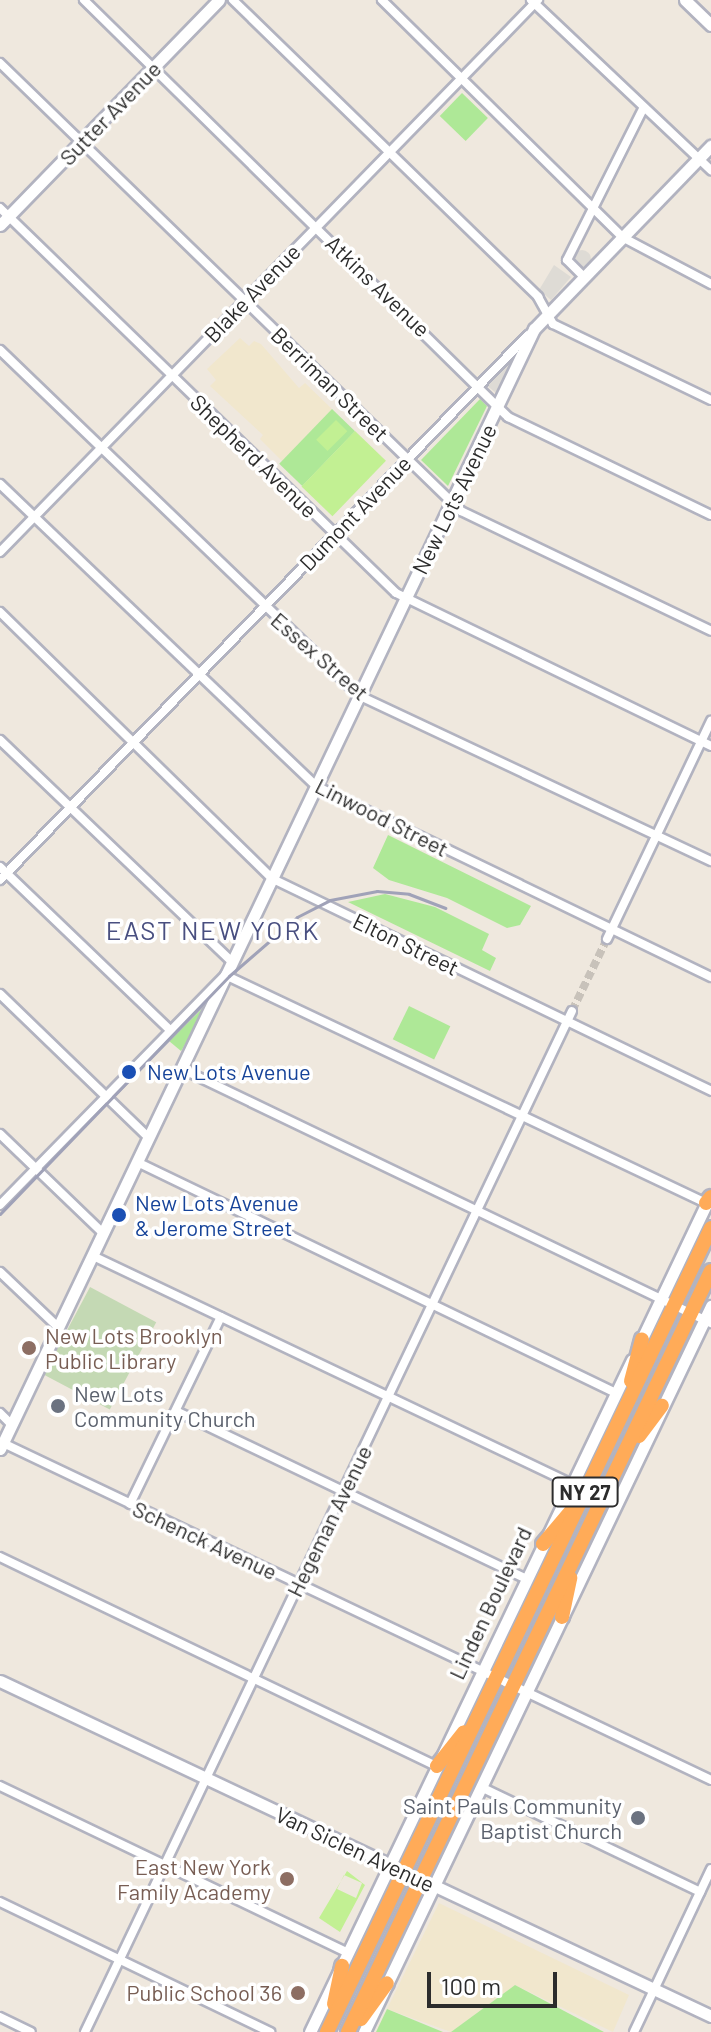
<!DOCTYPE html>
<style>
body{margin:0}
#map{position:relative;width:711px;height:2032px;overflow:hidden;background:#efe8de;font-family:Barlow,sans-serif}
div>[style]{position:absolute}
.education>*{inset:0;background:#f1e7cd}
.green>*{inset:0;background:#aee897;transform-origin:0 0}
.cemetery>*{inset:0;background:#c4d9b4;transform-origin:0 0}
.pitch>*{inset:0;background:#c2f093;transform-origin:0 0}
.plaza>*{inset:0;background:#dedbd5}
.round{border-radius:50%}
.street-tunnel>*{height:8px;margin-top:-4px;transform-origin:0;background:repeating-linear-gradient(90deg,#c8c2ba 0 8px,transparent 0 12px)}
.roads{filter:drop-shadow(2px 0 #b2b3c0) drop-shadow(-2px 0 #b2b3c0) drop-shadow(0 2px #b2b3c0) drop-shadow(0 -2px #b2b3c0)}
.street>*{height:8px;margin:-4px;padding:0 4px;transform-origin:4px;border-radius:4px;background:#fff}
.secondary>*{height:11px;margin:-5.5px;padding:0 5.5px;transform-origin:5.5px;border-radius:5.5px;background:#fff}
.highway>*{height:14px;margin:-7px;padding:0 7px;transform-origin:7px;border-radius:7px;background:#ffab58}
.rail>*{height:3px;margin:-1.5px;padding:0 1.5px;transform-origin:1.5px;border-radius:1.5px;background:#a0a2b8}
.dots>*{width:22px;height:22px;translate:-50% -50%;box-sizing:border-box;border:4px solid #fff;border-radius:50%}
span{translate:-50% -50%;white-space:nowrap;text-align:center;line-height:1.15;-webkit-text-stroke:7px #fff;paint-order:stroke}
.shield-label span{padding:2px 6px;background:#fff;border:2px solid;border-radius:6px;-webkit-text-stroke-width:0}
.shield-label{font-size:20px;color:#2c2c2c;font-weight:700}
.street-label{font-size:22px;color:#2c2c2c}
.transit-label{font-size:22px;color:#164399}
.left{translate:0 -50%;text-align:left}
.education-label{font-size:22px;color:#785e54}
.right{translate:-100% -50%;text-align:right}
.worship-label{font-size:22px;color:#5b616d}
.quarter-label{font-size:26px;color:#494f80;letter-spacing:2px}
.scale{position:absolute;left:427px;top:1972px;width:130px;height:36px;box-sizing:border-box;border:4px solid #2c2c2c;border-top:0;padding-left:10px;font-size:24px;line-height:28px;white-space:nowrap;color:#2c2c2c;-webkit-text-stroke:6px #fff;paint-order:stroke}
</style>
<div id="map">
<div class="education">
<i style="clip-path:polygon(240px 338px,249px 346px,254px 341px,261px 344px,299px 388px,305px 383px,332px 409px,282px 461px,260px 439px,263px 435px,210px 386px,216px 380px,207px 369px)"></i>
<i style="clip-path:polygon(439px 1903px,629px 1995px,613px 2032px,515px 1985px,451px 2032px,387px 2009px)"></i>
</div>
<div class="green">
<i style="left:462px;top:93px;width:36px;height:32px;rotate:44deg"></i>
<i style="clip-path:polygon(480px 399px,487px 406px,448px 486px,421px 460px)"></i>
<i style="left:332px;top:409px;width:32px;height:76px;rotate:44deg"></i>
<i style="clip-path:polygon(388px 835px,531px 906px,520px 925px,507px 928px,447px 898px,389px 880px,373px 868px)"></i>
<i style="clip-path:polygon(385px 894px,435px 907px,489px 934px,482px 950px,496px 958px,490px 971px,348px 902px)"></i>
<i style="clip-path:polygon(207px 1004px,183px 1048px,181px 1051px,169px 1041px)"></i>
<i style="left:409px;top:1006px;width:46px;height:37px;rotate:26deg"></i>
<i style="clip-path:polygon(515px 1985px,604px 2032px,451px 2032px)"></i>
<i style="clip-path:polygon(387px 2009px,443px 2032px,376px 2032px)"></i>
</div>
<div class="cemetery">
<i style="left:90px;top:1287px;width:75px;height:99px;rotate:28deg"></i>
</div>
<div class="pitch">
<i style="left:336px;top:420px;width:16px;height:28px;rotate:45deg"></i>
<i style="left:355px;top:431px;width:43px;height:77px;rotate:44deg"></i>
<i style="clip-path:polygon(evenodd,347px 1871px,365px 1885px,340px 1932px,319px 1918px,347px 1871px,344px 1875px,362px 1883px,356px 1898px,337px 1889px,344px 1875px)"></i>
</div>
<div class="plaza">
<i class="round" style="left:573px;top:250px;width:18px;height:18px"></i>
<i style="clip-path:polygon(554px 265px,571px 277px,551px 300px,539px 290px)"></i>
<i style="clip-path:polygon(518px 350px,498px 392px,496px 393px,485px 384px)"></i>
</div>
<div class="street-tunnel">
<i style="left:572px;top:1011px;width:80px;rotate:-64.1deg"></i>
</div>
<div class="roads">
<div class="street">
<i style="left:84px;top:0;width:595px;rotate:44.52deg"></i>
<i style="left:508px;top:417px;width:225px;rotate:25.8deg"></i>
<i style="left:233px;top:0;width:426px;rotate:44.2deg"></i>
<i style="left:538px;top:297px;width:31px;rotate:61deg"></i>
<i style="left:553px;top:324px;width:175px;rotate:25.7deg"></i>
<i style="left:382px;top:0;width:337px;rotate:44.6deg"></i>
<i style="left:622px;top:237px;width:101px;rotate:27.8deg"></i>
<i style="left:531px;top:0;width:248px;rotate:43.4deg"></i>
<i style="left:0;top:63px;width:643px;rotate:44.18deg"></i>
<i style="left:461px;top:511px;width:277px;rotate:25.6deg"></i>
<i style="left:0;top:208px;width:552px;rotate:44.19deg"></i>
<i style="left:396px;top:593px;width:350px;rotate:25.9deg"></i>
<i style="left:584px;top:277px;width:24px;rotate:-135deg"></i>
<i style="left:567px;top:260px;width:169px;rotate:-63.3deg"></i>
<i style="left:0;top:350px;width:499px;rotate:43.9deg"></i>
<i style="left:360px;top:696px;width:388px;rotate:25.2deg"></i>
<i style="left:0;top:484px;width:437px;rotate:43.7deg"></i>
<i style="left:316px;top:786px;width:439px;rotate:25.8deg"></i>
<i style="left:0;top:552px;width:771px;rotate:-45.74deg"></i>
<i style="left:0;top:612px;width:382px;rotate:44.4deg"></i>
<i style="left:273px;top:879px;width:487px;rotate:25.8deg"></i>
<i style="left:0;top:740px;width:321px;rotate:43.7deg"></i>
<i style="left:0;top:867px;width:236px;rotate:43.8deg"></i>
<i style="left:0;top:880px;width:759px;rotate:-45.91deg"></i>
<i style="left:607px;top:939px;width:242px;rotate:-64.5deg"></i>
<i style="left:0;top:994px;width:207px;rotate:44deg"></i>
<i style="left:182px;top:1069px;width:587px;rotate:25.65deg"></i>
<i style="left:0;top:1134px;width:143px;rotate:43.9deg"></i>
<i style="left:137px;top:1162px;width:532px;rotate:25.75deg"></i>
<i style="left:0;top:1205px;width:322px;rotate:-45.6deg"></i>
<i style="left:225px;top:975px;width:532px;rotate:25.36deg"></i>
<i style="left:93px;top:1256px;width:530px;rotate:25.45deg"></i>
<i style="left:0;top:1272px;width:80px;rotate:43.5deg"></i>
<i style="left:176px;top:1411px;width:388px;rotate:25.6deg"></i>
<i style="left:0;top:1413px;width:16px;rotate:45deg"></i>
<i style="left:3px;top:1443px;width:784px;rotate:25.45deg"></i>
<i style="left:130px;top:1504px;width:208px;rotate:-64.1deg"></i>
<i style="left:0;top:1557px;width:484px;rotate:25.6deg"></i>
<i style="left:0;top:1786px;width:386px;rotate:25.6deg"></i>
<i style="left:481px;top:1787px;width:243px;rotate:25.6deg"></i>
<i style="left:0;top:1902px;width:300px;rotate:25.7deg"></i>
<i style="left:0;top:2017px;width:34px;rotate:26deg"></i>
<i style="left:85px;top:2032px;width:1131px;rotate:-64.5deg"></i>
<i style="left:634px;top:2032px;width:180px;rotate:-64.7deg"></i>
</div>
<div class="secondary">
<i style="left:685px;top:0;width:36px;rotate:44deg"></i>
<i style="left:0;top:225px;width:314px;rotate:-45.8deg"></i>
<i style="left:639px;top:1345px;width:163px;rotate:-64.5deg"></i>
<i style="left:0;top:1449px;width:1241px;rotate:-64.51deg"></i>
<i style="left:534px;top:329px;width:255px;rotate:-46deg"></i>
<i style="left:0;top:1681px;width:786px;rotate:25.23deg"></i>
<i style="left:310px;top:2032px;width:745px;rotate:-64.4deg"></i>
<i style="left:364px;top:2032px;width:805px;rotate:-64.45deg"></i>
</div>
<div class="highway">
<i style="left:706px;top:1203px;width:8px;rotate:-50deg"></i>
<i style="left:631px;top:1381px;width:43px;rotate:-75.3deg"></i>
<i style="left:639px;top:1436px;width:38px;rotate:-53deg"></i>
<i style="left:543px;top:1544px;width:42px;rotate:-49.8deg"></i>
<i style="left:562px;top:1617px;width:40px;rotate:-78deg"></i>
<i style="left:437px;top:1766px;width:43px;rotate:-51.5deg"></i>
<i style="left:334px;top:2004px;width:39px;rotate:-78deg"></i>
<i style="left:361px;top:2019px;width:44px;rotate:-54.2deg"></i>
<i style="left:327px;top:2032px;width:891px;rotate:-64.47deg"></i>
<i style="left:348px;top:2032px;width:843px;rotate:-64.5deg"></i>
</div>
</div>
<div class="rail">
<i style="left:0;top:1214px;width:330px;rotate:-46.1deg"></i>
<i style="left:229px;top:976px;width:90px;rotate:-40.9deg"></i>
<i style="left:297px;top:917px;width:37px;rotate:-27deg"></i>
<i style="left:330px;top:900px;width:48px;rotate:-10.8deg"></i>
<i style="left:377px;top:891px;width:32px;rotate:5deg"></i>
<i style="left:409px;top:894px;width:39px;rotate:21deg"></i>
</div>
<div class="dots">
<i style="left:129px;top:1072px;background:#1a4fb4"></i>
<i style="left:119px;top:1215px;background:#1a4fb4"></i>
<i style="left:29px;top:1348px;background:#8d6e63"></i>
<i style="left:58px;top:1406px;background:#6b7280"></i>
<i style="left:638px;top:1818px;background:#6b7280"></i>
<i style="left:287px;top:1879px;background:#8d6e63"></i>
<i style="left:298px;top:1993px;background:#8d6e63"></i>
</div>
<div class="shield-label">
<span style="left:585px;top:1492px">NY 27</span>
</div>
<div class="street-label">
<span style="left:110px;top:113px;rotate:-46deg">Sutter Avenue</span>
<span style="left:378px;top:286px;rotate:44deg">Atkins Avenue</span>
<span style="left:252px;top:293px;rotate:-46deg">Blake Avenue</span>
<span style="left:330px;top:384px;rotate:44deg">Berriman Street</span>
<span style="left:254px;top:456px;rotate:44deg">Shepherd Avenue</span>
<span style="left:454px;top:499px;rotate:-64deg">New Lots Avenue</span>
<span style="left:355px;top:513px;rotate:-46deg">Dumont Avenue</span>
<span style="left:320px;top:656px;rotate:41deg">Essex Street</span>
<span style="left:382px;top:817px;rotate:27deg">Linwood Street</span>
<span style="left:406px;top:944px;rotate:26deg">Elton Street</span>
<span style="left:329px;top:1521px;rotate:-64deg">Hegeman Avenue</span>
<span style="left:205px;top:1540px;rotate:25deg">Schenck Avenue</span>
<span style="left:490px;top:1603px;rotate:-65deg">Linden Boulevard</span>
<span style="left:355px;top:1849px;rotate:25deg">Van Siclen Avenue</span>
</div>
<div class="transit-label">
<span class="left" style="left:147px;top:1072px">New Lots Avenue</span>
<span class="left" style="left:135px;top:1215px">New Lots Avenue<br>&amp; Jerome Street</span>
</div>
<div class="education-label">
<span class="left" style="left:45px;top:1348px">New Lots Brooklyn<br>Public Library</span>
<span class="right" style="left:271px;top:1879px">East New York<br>Family Academy</span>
<span class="right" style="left:282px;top:1993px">Public School 36</span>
</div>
<div class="worship-label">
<span class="left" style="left:74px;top:1406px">New Lots<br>Community Church</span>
<span class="right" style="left:622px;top:1818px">Saint Pauls Community<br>Baptist Church</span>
</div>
<div class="quarter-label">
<span style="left:213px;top:930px">EAST NEW YORK</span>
</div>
<div class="scale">100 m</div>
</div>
